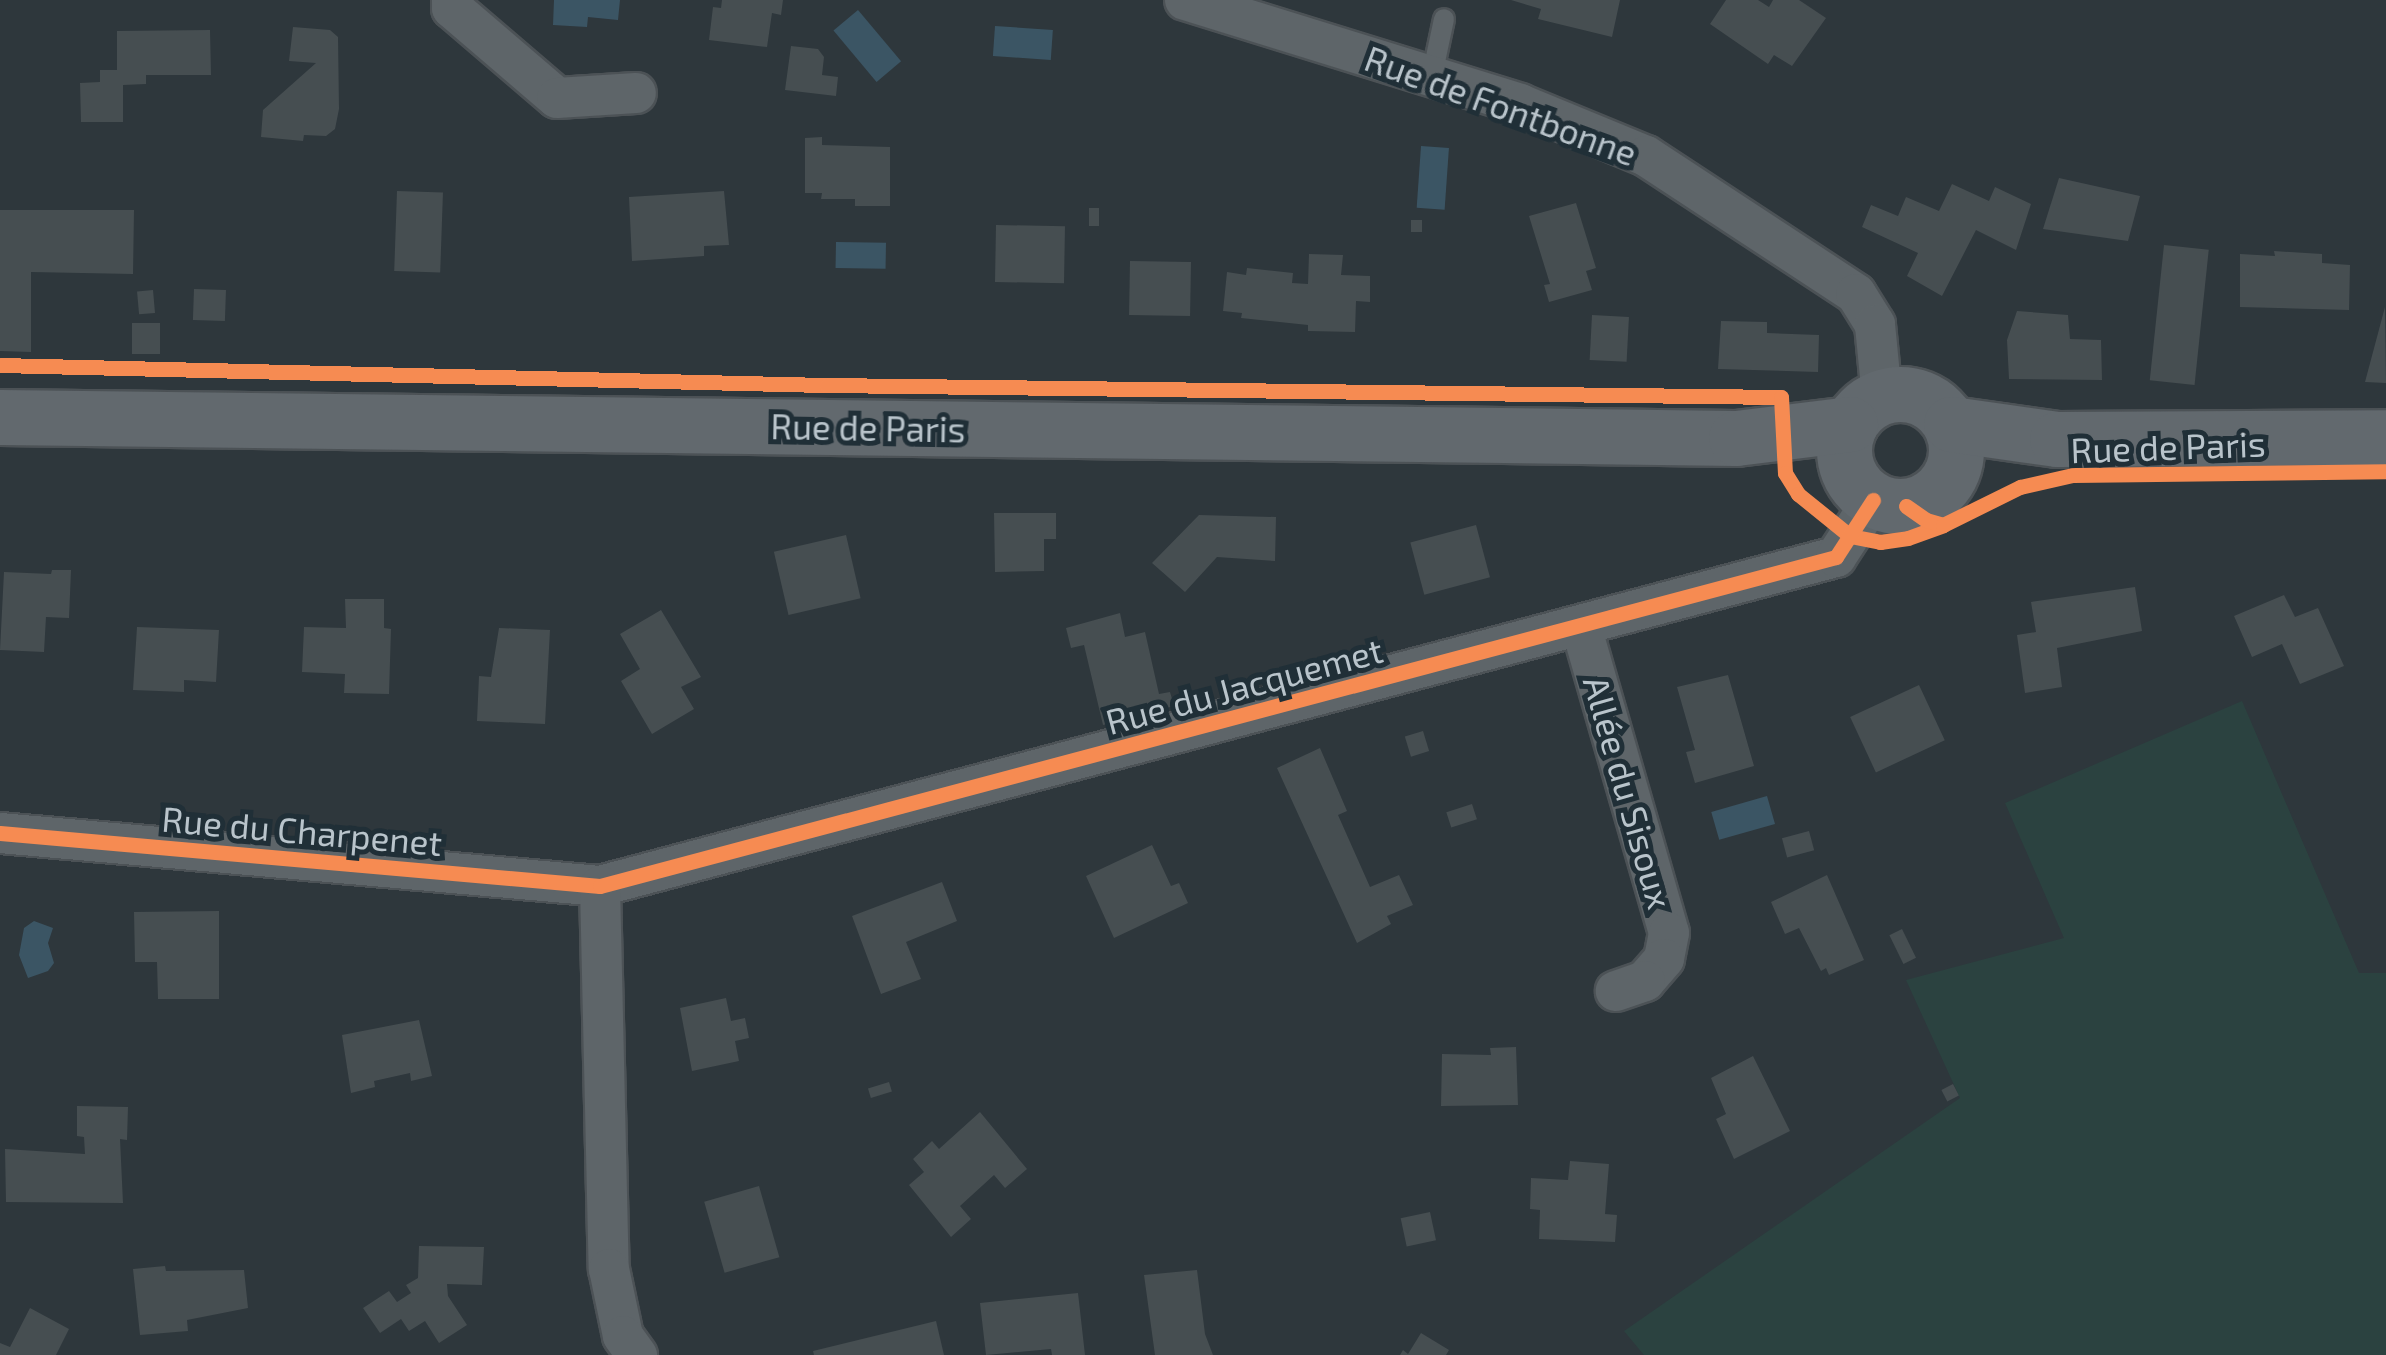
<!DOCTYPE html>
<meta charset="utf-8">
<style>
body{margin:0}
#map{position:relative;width:2386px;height:1355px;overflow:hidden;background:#2e373c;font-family:"Exo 2",sans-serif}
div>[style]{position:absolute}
.green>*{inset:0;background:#2b4240}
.water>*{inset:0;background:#3b5564;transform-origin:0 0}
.building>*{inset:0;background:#464e51;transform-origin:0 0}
.roads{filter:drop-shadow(2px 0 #4c5256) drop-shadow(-2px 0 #4c5256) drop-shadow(0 2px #4c5256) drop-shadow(0 -2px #4c5256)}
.lane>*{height:20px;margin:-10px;padding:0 10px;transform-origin:10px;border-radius:10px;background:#5e6569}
.street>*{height:40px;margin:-20px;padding:0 20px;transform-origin:20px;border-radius:20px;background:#5e6569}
.secondary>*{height:55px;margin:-27.5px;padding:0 27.5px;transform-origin:27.5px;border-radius:27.5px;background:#62696e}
.secondary>.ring{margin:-27.5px;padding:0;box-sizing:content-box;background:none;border:55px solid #62696e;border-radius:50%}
.cycleway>*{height:15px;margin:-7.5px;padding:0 7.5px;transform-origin:7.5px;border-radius:7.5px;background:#f68b52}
span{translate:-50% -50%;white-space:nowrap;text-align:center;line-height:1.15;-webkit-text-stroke:10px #202f37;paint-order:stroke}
.street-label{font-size:35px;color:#b9c4cb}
</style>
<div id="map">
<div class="green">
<i style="clip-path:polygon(2242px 701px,2359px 973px,2386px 973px,2386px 1355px,1644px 1355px,1624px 1331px,1960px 1098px,1906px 980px,2064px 938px,2005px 803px)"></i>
</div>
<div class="water">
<i style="clip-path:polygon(554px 0,620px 0,618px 20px,588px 17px,587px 27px,553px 25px)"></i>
<i style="left:858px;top:10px;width:67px;height:32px;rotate:50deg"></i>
<i style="left:995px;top:26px;width:58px;height:30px;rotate:4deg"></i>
<i style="left:1421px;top:146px;width:28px;height:62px;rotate:4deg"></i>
<i style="left:836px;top:242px;width:50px;height:26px;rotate:1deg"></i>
<i style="left:1767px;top:796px;width:29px;height:58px;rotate:74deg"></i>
<i style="clip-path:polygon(34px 921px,53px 928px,48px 943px,54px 963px,48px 971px,28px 978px,19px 955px,24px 928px)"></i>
</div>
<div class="building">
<i style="clip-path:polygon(722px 0,783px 0,781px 15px,772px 13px,767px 47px,709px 40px,713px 7px,721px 8px)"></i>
<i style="clip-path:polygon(1511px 0,1620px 0,1612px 37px,1538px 19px,1541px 9px)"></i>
<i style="clip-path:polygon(1726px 0,1758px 0,1769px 7px,1773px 0,1799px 0,1826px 18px,1792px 66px,1774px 55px,1768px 64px,1710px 24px)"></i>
<i style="clip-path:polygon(293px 27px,330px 30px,338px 37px,339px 109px,335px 129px,326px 136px,304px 135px,303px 141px,261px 137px,263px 110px,316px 63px,289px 61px)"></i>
<i style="clip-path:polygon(210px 30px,211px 75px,146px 75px,146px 84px,123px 85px,123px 122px,81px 122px,80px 83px,100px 82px,100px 70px,117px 70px,117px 31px)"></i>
<i style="clip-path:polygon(791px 46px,818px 49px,824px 57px,822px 75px,838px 77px,836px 96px,785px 90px)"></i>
<i style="clip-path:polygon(822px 137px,822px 145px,890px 147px,890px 206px,855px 206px,855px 199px,821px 199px,822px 193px,805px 193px,805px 138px)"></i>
<i style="clip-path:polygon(2059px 178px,2140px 196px,2128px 241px,2043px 229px)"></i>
<i style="clip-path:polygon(1952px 184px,1989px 201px,1995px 187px,2031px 204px,2016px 250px,1976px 230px,1942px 296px,1907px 276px,1918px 253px,1862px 227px,1871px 205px,1898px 216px,1906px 197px,1939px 211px)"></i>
<i style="left:397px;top:191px;width:46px;height:80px;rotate:2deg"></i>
<i style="clip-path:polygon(724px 191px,729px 245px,704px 246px,704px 256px,632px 261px,629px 197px)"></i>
<i style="clip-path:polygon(1576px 203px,1596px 268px,1586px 271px,1592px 290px,1549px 302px,1544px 285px,1550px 284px,1529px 216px)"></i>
<i style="left:1089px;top:208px;width:10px;height:18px"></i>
<i style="clip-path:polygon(0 210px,134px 210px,133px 274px,31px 272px,31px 352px,0 351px)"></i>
<i style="left:1411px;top:220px;width:11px;height:12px"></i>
<i style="left:996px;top:225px;width:69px;height:57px;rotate:1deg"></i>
<i style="left:2164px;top:245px;width:45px;height:136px;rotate:6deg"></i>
<i style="clip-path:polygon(2274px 251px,2322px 254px,2322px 263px,2350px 265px,2349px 310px,2240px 307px,2240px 254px,2275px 256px)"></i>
<i style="clip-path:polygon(1309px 254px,1343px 255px,1341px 275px,1370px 276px,1370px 302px,1356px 301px,1355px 332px,1308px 331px,1308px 325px,1241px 318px,1242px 313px,1223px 311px,1227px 272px,1246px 275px,1247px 268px,1293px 273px,1292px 283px,1308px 284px)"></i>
<i style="left:1191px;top:262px;width:54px;height:61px;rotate:91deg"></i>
<i style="left:194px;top:289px;width:32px;height:31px;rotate:2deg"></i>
<i style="left:153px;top:290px;width:23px;height:16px;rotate:85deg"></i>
<i style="clip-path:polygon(2385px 307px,2386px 383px,2365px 382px)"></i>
<i style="clip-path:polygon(2017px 311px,2068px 315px,2070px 339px,2101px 340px,2102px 380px,2009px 379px,2007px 340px)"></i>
<i style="left:1592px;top:315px;width:37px;height:45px;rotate:3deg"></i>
<i style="clip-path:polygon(1721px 321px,1767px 322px,1767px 333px,1819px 335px,1818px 372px,1718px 369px)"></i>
<i style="left:132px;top:323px;width:28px;height:31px"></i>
<i style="clip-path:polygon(994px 513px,1056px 513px,1056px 539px,1044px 539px,1044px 571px,995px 572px)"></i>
<i style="clip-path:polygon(1199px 515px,1276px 517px,1275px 561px,1217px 557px,1185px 592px,1152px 563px)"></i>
<i style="left:1476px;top:525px;width:54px;height:68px;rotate:75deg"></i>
<i style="left:846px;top:535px;width:65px;height:74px;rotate:77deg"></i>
<i style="clip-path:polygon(52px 570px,71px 570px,69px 618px,46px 617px,44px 652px,0 650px,4px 572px,51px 574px)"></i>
<i style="clip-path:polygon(2135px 587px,2142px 631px,2057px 648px,2062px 687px,2025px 693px,2017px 635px,2036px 632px,2031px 602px)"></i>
<i style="clip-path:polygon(2284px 595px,2295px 617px,2318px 608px,2344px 666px,2300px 684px,2282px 644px,2252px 657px,2234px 616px)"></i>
<i style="clip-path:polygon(345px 599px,384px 599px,384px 628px,391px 629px,389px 694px,344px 693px,345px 674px,302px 672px,304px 627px,346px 628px)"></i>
<i style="clip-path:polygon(661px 610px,701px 677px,681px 687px,694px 709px,652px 734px,621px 681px,640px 669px,620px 634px)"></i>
<i style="clip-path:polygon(1120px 613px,1125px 637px,1145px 632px,1159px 694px,1170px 692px,1174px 706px,1103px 725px,1084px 645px,1071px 648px,1066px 628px)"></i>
<i style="clip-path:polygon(137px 627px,219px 630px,216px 682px,184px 680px,184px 692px,133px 690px)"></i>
<i style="clip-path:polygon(499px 628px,550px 630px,545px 724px,477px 721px,479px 676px,491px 677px)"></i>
<i style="clip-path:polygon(1728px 675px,1754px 766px,1695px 783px,1686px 752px,1695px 750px,1677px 687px)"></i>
<i style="left:1919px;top:685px;width:61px;height:76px;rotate:65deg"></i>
<i style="left:1423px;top:731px;width:21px;height:19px;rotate:73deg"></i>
<i style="clip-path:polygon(1320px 748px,1347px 811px,1338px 815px,1370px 887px,1399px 875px,1413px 905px,1387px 916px,1391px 924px,1357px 943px,1277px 768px)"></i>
<i style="left:1472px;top:804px;width:16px;height:27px;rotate:72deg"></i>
<i style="left:1809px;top:831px;width:20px;height:28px;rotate:75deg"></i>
<i style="clip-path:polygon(1152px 845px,1171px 886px,1179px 883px,1188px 903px,1114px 938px,1086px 876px)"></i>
<i style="clip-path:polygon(1827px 875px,1864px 960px,1829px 975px,1826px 968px,1821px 971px,1799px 928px,1785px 934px,1771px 902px)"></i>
<i style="clip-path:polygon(942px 882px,957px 921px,906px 942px,921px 979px,881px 994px,852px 916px)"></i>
<i style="clip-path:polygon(219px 911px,219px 999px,158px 999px,157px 962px,135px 962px,134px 912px)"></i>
<i style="left:1902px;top:929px;width:32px;height:14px;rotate:64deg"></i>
<i style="clip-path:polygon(726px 998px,731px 1021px,745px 1018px,749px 1038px,735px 1041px,739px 1061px,692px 1071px,680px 1008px)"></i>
<i style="clip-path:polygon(419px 1020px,432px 1076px,411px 1081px,410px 1073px,374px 1081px,375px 1087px,351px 1093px,342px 1035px)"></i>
<i style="clip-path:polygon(1516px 1047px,1518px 1105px,1441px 1106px,1442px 1054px,1491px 1055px,1490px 1048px)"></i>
<i style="clip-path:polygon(1753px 1056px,1790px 1131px,1734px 1159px,1716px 1119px,1726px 1114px,1711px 1078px)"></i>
<i style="left:889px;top:1082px;width:10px;height:22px;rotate:73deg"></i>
<i style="left:1953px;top:1084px;width:13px;height:13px;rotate:63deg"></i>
<i style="clip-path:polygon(77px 1106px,128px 1107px,127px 1140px,120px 1139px,123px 1203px,6px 1202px,5px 1149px,85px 1154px,84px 1137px,77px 1136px)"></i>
<i style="clip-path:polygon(980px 1112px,1027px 1169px,1005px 1188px,994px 1175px,960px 1206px,971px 1219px,951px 1237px,909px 1185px,924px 1172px,913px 1159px,932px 1141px,939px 1149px)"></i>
<i style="clip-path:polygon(1570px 1161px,1609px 1164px,1605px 1214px,1617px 1215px,1615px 1242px,1539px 1239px,1540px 1210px,1530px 1209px,1531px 1178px,1568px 1180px)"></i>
<i style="left:759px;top:1186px;width:74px;height:57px;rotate:74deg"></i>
<i style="left:1430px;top:1212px;width:29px;height:30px;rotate:78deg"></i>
<i style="clip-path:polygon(419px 1246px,484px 1247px,482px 1285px,447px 1284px,448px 1296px,467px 1325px,439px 1343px,425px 1321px,409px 1331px,401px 1319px,380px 1333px,363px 1308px,389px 1291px,397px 1302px,411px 1293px,406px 1285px,418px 1278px)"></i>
<i style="clip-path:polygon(165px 1266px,166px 1271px,244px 1270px,248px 1308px,187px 1320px,188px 1331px,140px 1335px,133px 1269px)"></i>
<i style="clip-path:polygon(1197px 1270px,1205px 1334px,1213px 1355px,1155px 1355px,1144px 1275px)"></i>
<i style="clip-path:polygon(1078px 1293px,1085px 1355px,1052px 1355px,1051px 1349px,986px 1355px,980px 1303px)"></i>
<i style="clip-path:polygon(30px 1308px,69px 1329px,56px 1355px,0 1355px,0 1343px,10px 1347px)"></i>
<i style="clip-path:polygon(936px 1321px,944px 1355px,814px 1355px,813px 1351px)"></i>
<i style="clip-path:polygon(1421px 1333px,1449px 1350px,1446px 1355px,1400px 1355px,1403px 1350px,1408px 1354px)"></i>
</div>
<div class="roads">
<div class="lane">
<i style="left:1432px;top:76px;width:58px;rotate:-78.1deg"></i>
</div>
<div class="street">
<i style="left:452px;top:0;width:8px;rotate:90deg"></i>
<i style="left:452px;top:8px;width:138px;rotate:40.6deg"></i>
<i style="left:557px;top:98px;width:79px;rotate:-3.6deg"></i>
<i style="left:1185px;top:0;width:351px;rotate:17.2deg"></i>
<i style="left:1520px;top:104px;width:136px;rotate:22.4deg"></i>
<i style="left:1646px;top:156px;width:251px;rotate:33.3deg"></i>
<i style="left:1856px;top:294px;width:36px;rotate:58deg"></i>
<i style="left:1875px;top:325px;width:71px;rotate:84.4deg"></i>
<i style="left:1581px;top:626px;width:319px;rotate:74deg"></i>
<i style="left:1669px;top:933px;width:26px;rotate:101deg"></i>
<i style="left:1664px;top:959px;width:29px;rotate:131deg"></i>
<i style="left:1645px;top:981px;width:31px;rotate:161deg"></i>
<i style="left:0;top:833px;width:602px;rotate:5.05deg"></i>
<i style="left:600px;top:886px;width:1279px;rotate:-14.91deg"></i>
<i style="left:1836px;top:557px;width:68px;rotate:-57deg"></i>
<i style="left:600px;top:886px;width:383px;rotate:88.7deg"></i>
<i style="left:609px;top:1269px;width:68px;rotate:78.2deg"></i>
<i style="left:623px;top:1336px;width:24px;rotate:54deg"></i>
</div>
<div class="secondary">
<i class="ring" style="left:1844px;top:394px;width:57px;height:57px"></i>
<i style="left:0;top:417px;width:1736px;rotate:0.69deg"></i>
<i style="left:1736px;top:438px;width:115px;rotate:-7deg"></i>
<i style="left:1951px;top:424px;width:107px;rotate:8.1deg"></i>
<i style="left:2057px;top:439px;width:329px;rotate:-0.3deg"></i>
</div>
</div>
<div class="cycleway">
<i style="left:0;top:365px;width:827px;rotate:1.39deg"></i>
<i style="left:827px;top:385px;width:954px;rotate:0.72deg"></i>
<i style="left:1781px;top:397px;width:76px;rotate:87deg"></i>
<i style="left:1785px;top:473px;width:25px;rotate:58deg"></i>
<i style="left:1798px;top:494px;width:67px;rotate:38.9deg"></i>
<i style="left:1850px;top:536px;width:31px;rotate:11deg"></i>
<i style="left:1880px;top:542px;width:28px;rotate:-8deg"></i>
<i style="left:1908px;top:538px;width:37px;rotate:-20deg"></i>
<i style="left:1906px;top:506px;width:24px;rotate:35deg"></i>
<i style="left:1926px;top:520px;width:18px;rotate:16deg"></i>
<i style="left:1943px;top:525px;width:86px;rotate:-26.3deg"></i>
<i style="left:2020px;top:487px;width:54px;rotate:-12.8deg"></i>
<i style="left:2073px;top:475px;width:313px;rotate:-0.7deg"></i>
<i style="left:0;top:833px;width:602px;rotate:5.05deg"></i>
<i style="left:600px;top:886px;width:1279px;rotate:-14.91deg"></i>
<i style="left:1836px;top:557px;width:68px;rotate:-57deg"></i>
</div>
<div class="street-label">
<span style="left:1501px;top:105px;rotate:20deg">Rue de Fontbonne</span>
<span style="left:868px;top:427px;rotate:1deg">Rue de Paris</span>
<span style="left:2168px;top:446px;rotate:-2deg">Rue de Paris</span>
<span style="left:1244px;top:685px;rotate:-15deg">Rue du Jacquemet</span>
<span style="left:1629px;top:792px;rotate:74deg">Allée du Sisoux</span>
<span style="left:302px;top:830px;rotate:5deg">Rue du Charpenet</span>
</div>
</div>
